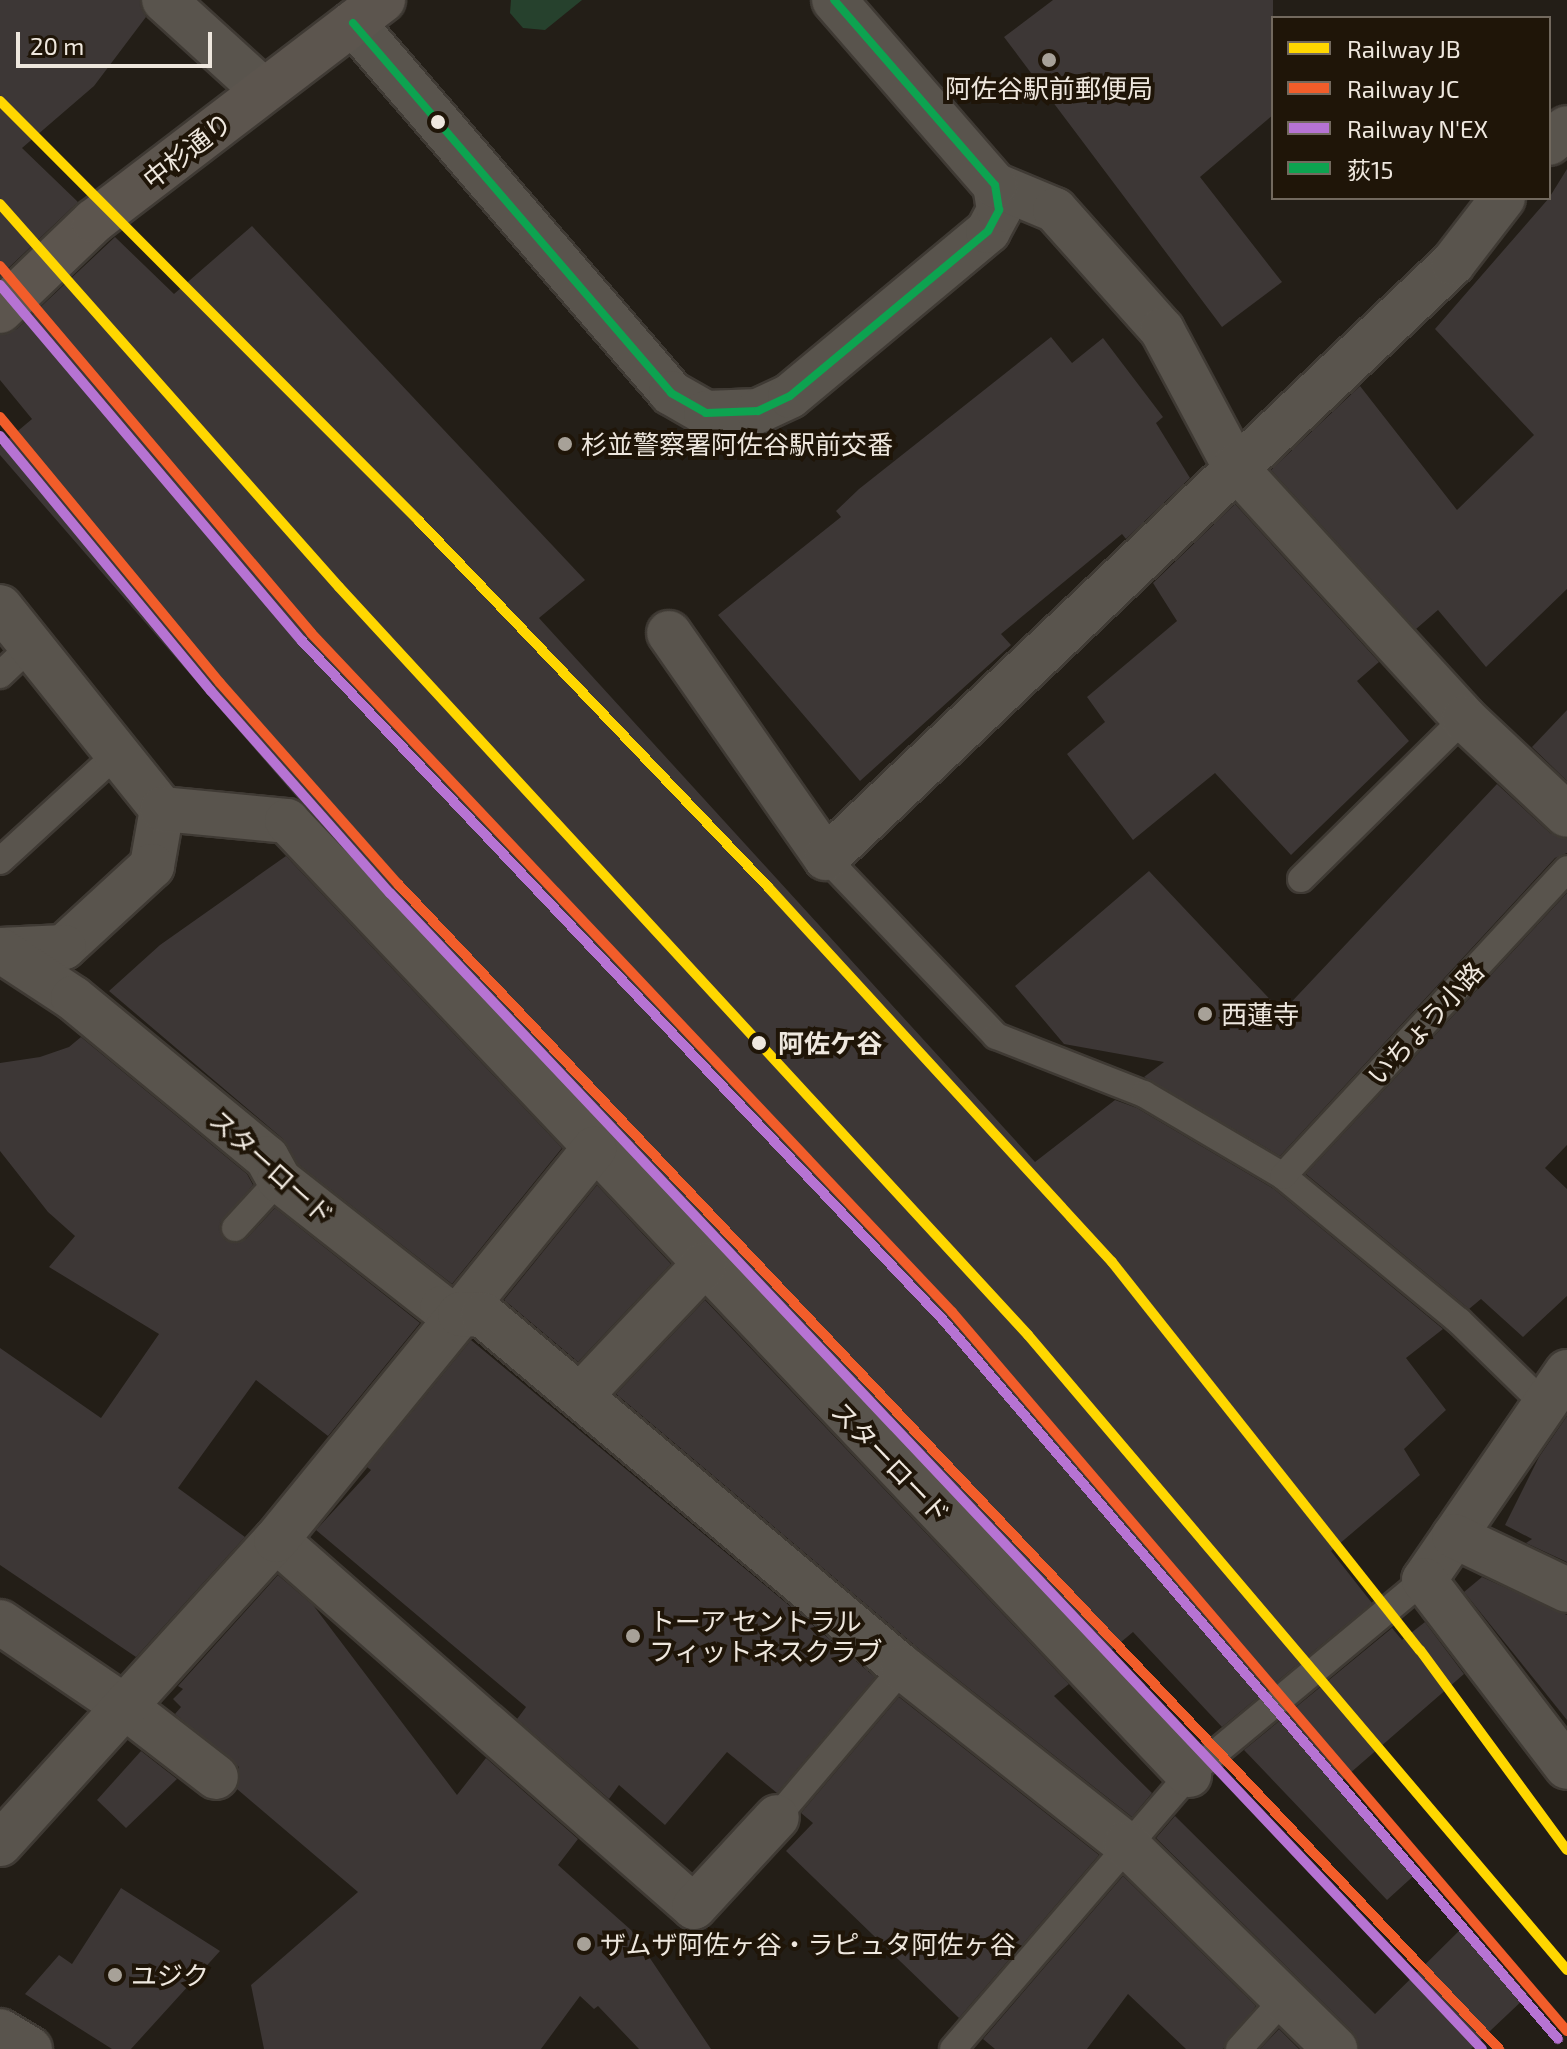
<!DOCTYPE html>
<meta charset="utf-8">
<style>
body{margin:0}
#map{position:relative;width:1567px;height:2049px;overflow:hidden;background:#231e17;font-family:"Exo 2","Noto Sans JP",sans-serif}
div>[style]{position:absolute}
.green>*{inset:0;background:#26412d}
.building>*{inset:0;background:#3d3736}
.roads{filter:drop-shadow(2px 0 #3f3a34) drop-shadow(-2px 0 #3f3a34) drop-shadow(0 2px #3f3a34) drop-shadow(0 -2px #3f3a34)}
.service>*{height:26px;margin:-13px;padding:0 13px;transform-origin:13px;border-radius:13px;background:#59544d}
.minor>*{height:44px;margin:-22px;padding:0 22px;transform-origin:22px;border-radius:22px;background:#59544d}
.tertiary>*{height:44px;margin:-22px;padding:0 22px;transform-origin:22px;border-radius:22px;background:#59544d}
.secondary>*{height:44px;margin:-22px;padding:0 22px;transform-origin:22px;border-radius:22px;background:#5c554e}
.bus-1>*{height:8px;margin:-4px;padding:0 4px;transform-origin:4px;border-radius:4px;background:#0da350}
.rail-1>*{height:10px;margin:-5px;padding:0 5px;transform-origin:5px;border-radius:5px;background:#ffd700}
.rail-2>*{height:10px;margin:-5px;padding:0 5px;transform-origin:5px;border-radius:5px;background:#f25d2a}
.rail-3>*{height:10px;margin:-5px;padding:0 5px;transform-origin:5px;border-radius:5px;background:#b673d3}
.dots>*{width:22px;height:22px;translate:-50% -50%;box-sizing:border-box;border:4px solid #1f1508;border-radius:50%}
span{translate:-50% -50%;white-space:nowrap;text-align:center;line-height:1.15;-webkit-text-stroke:8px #1f1508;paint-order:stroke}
.poi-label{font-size:26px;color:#eee7de}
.left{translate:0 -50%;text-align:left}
.street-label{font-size:26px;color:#eee7de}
.stop-label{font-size:26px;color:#eee7de;font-weight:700}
.legend{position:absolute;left:1271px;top:16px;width:280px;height:184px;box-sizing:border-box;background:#1f1508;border:2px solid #72695e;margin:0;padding:10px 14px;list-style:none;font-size:24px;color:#eee7de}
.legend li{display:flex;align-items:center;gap:16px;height:40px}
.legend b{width:40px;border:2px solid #72695e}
.scale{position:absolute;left:16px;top:32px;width:196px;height:36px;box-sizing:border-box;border:4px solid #eee7de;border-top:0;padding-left:10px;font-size:24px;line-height:28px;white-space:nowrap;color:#eee7de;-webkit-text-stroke:6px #1f1508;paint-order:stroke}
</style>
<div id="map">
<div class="green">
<i style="clip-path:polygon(511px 0,582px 0,545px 30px,523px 28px,510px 13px)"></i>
</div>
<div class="building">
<i style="clip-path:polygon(0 0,140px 0,146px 17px,94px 86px,22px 148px,78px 202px,0 276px)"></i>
<i style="clip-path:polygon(1053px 0,1273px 0,1273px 115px,1200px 177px,1282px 282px,1222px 327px,1004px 37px)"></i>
<i style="clip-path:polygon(1567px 169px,1567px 589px,1486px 667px,1438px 610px,1416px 629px,1271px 470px,1360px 386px,1457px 510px,1534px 435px,1435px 329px,1549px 198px)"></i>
<i style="clip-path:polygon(252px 226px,585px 580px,539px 618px,1035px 1162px,1115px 1100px,1137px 1108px,1274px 1189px,1443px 1329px,1406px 1358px,1446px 1410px,1404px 1449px,1420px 1475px,1331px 1551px,1372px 1603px,1222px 1727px,1133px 1632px,1108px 1653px,300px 801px,0 455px,0 446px,32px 419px,0 380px,0 335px,17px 329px,115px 237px,174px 294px)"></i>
<i style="clip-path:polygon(1051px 337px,1072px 363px,1103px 338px,1163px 417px,1156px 423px,1190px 478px,1126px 539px,1122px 534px,1001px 634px,1011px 645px,860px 781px,718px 615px,841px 517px,836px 511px,859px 489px)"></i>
<i style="clip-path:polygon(1235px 504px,1379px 662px,1357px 681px,1409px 741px,1291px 855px,1215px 773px,1133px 840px,1067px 754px,1105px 722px,1087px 697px,1177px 621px,1153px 583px)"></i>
<i style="clip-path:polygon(1567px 710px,1567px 781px,1532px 747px)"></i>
<i style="clip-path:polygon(1497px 784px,1550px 833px,1567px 839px,1567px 853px,1555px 858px,1280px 1156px,1144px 1077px,1164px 1062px,1064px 1044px,1015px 986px,1149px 871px,1282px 1012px)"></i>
<i style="clip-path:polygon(286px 856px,562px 1148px,452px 1284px,298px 1164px,283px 1139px,109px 991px,160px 945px)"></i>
<i style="clip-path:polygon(1567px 893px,1567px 1145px,1545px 1168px,1567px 1189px,1567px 1296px,1523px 1337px,1481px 1299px,1469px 1309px,1306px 1174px)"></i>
<i style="clip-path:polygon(81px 1037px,247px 1174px,253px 1185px,220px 1224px,225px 1240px,246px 1239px,275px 1208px,420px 1323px,328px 1436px,256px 1380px,178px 1488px,245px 1537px,136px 1657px,0 1565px,0 1348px,101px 1418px,159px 1334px,49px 1267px,75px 1236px,48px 1212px,0 1151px,0 1063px,40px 1057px,69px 1047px)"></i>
<i style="clip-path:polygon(597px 1185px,671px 1264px,578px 1362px,504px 1300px)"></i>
<i style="clip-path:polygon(705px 1300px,1069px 1684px,1054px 1696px,1152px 1793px,1132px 1817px,919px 1649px,616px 1394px)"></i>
<i style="clip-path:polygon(471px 1340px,875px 1677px,777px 1793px,727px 1752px,665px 1825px,619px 1785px,609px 1799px,517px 1719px,526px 1707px,316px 1530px,371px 1470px,367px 1467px)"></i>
<i style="clip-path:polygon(1567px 1416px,1567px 1562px,1526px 1543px,1532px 1539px,1505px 1525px,1539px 1457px)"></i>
<i style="clip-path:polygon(278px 1575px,313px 1605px,457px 1795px,486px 1758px,578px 1839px,558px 1865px,631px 1930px,711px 2049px,639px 2049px,598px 2006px,594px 2009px,580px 1996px,541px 2049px,264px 2049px,251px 1985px,358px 1892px,237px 1789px,239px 1767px,175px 1714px,181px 1707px,173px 1699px,183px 1689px,178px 1686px)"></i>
<i style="clip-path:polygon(1482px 1577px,1567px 1615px,1567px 1720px,1464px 1592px)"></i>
<i style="clip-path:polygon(1425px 1622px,1464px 1674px,1341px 1781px,1419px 1871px,1387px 1900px,1244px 1750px,1392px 1628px,1402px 1640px)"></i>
<i style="clip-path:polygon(899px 1697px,1099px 1855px,959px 2018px,786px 1851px,813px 1823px,801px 1813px)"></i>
<i style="clip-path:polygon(141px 1751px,177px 1779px,126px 1828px,97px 1800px)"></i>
<i style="clip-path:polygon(1175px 1816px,1375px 2014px,1466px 1924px,1528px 1995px,1471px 2049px,1359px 2049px,1352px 2031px,1156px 1838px)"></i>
<i style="clip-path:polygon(1123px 1876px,1256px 2006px,1223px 2049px,1186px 2049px,1128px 1994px,1087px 2049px,995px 2049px,983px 2039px)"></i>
<i style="clip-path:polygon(121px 1888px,220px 1951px,131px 2049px,112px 2049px,25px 1994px,59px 1955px,72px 1964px)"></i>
<i style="clip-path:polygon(1279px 2029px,1299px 2049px,1260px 2049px)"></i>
</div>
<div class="roads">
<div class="service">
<i style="left:0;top:675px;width:47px;rotate:-43.3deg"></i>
<i style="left:826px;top:858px;width:246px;rotate:46.3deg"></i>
<i style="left:996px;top:1036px;width:159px;rotate:21.4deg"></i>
<i style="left:1144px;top:1094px;width:161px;rotate:30.5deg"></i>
<i style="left:1283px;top:1176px;width:228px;rotate:39.5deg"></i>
<i style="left:1459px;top:1321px;width:116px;rotate:44.3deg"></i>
<i style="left:0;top:861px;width:161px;rotate:-42.5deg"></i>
<i style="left:1301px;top:879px;width:229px;rotate:-44.6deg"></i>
<i style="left:1283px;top:1176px;width:418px;rotate:-47.2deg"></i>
<i style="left:235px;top:1228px;width:65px;rotate:-47.5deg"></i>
<i style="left:777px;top:1817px;width:195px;rotate:-49.8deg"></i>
<i style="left:953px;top:2049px;width:362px;rotate:-49.3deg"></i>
<i style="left:1189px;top:1775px;width:305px;rotate:-39.7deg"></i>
<i style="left:1239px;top:2049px;width:66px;rotate:-48.1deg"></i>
</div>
<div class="minor">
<i style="left:164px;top:0;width:134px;rotate:42.3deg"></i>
<i style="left:353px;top:23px;width:488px;rotate:49.3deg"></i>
<i style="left:671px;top:393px;width:40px;rotate:29.7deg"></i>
<i style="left:706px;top:413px;width:52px;rotate:-2.2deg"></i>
<i style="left:758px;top:411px;width:35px;rotate:-25deg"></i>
<i style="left:790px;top:396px;width:258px;rotate:-39.8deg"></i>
<i style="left:988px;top:231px;width:24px;rotate:-62deg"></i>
<i style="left:999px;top:210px;width:25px;rotate:-99deg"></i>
<i style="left:1549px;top:143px;width:23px;rotate:-40deg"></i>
<i style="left:995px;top:185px;width:65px;rotate:22.6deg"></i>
<i style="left:1055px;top:210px;width:161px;rotate:48.3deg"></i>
<i style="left:1162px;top:330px;width:155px;rotate:61.9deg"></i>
<i style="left:1235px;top:467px;width:340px;rotate:47.6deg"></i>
<i style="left:1464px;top:718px;width:141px;rotate:43.3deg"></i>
<i style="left:0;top:607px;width:259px;rotate:51.3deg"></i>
<i style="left:162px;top:809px;width:58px;rotate:100deg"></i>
<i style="left:152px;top:866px;width:120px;rotate:137.4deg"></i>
<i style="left:64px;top:947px;width:64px;rotate:177.3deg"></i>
<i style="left:669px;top:633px;width:274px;rotate:55.1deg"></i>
<i style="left:826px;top:858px;width:864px;rotate:-43.5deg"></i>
<i style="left:1453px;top:263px;width:82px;rotate:-52.4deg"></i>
<i style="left:162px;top:809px;width:126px;rotate:5.5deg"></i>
<i style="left:287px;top:821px;width:1313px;rotate:46.6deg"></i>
<i style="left:0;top:950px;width:87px;rotate:33.3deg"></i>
<i style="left:73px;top:998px;width:251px;rotate:39.5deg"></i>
<i style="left:267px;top:1158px;width:25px;rotate:61deg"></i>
<i style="left:279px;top:1180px;width:207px;rotate:38.1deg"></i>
<i style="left:442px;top:1308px;width:19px;rotate:18deg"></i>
<i style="left:460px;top:1314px;width:213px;rotate:-50.9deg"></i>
<i style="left:1567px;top:1372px;width:252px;rotate:124.5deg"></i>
<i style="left:1424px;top:1580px;width:235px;rotate:52.6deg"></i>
<i style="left:582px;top:1394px;width:178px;rotate:-46.6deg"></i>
<i style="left:1454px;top:1536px;width:125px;rotate:25.5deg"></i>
<i style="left:276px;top:1540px;width:556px;rotate:41.28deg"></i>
<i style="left:694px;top:1907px;width:122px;rotate:-47.3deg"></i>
<i style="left:0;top:1622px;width:155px;rotate:34.2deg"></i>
<i style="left:128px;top:1709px;width:111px;rotate:37.7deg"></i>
<i style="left:0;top:1844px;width:411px;rotate:-47.8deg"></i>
<i style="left:276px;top:1540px;width:291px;rotate:-50.8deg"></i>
<i style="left:460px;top:1314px;width:23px;rotate:2deg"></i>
<i style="left:483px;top:1315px;width:549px;rotate:40.05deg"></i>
<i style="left:903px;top:1668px;width:284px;rotate:38.3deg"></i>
<i style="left:1126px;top:1844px;width:293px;rotate:44.4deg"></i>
<i style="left:0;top:2031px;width:35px;rotate:31deg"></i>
</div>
<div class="tertiary">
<i style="left:834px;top:0;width:245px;rotate:49deg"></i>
</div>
<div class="secondary">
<i style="left:0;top:311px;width:130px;rotate:-43.8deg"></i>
<i style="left:94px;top:221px;width:364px;rotate:-37.4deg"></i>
</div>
</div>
<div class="bus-1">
<i style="left:353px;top:23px;width:488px;rotate:49.3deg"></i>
<i style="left:671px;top:393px;width:40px;rotate:29.7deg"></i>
<i style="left:706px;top:413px;width:52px;rotate:-2.2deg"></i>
<i style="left:758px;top:411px;width:35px;rotate:-25deg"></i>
<i style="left:790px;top:396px;width:258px;rotate:-39.8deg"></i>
<i style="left:988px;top:231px;width:24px;rotate:-62deg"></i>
<i style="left:999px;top:210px;width:25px;rotate:-99deg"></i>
<i style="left:995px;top:185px;width:245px;rotate:-131deg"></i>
</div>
<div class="rail-1">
<i style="left:0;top:101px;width:593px;rotate:45.07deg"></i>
<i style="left:419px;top:521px;width:506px;rotate:46.36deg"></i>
<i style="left:768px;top:887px;width:509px;rotate:47.47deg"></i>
<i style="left:1112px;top:1262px;width:495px;rotate:51.6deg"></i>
<i style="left:1420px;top:1650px;width:248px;rotate:53.7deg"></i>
<i style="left:0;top:204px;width:511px;rotate:48.49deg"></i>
<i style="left:339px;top:587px;width:1017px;rotate:47.35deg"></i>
<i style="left:1028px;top:1335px;width:833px;rotate:49.67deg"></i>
</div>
<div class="rail-2">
<i style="left:0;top:266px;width:481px;rotate:49.7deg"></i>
<i style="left:311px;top:633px;width:934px;rotate:46.65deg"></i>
<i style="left:952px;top:1312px;width:946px;rotate:49.46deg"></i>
<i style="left:0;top:417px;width:345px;rotate:50.4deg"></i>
<i style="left:220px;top:683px;width:270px;rotate:48.5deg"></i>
<i style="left:399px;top:885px;width:1602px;rotate:46.62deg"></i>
</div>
<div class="rail-3">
<i style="left:0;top:285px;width:467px;rotate:49.7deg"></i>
<i style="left:302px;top:641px;width:934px;rotate:46.65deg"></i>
<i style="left:943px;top:1320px;width:946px;rotate:49.46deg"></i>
<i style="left:0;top:436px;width:331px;rotate:50.4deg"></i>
<i style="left:211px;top:691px;width:270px;rotate:48.5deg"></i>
<i style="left:390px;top:893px;width:1590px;rotate:46.63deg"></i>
</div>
<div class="dots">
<i style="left:1049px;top:60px;background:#a7a198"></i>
<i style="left:438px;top:122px;background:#eee7de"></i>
<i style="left:565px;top:444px;background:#a7a198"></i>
<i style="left:1205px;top:1014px;background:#a7a198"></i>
<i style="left:759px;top:1043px;background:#eee7de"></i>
<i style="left:633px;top:1636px;background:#a7a198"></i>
<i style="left:584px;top:1944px;background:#a7a198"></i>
<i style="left:115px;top:1975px;background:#a7a198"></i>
</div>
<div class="poi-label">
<span style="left:1049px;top:88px">阿佐谷駅前郵便局</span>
<span class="left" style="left:581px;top:444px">杉並警察署阿佐谷駅前交番</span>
<span class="left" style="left:1221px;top:1014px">西蓮寺</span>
<span class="left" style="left:649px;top:1636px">トーア セントラル<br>フィットネスクラブ</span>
<span class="left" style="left:600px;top:1944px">ザムザ阿佐ヶ谷・ラピュタ阿佐ヶ谷</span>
<span class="left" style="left:131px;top:1975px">ユジク</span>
</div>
<div class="street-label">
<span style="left:187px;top:150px;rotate:-38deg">中杉通り</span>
<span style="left:1425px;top:1023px;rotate:-47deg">いちょう小路</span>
<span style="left:272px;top:1167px;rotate:42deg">スターロード</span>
<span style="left:891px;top:1462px;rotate:46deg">スターロード</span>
</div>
<div class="stop-label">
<span class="left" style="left:778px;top:1043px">阿佐ケ谷</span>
</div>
<ul class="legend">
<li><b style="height:10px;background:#ffd700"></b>Railway JB</li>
<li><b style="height:10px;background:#f25d2a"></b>Railway JC</li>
<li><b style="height:10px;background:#b673d3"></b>Railway N'EX</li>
<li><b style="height:10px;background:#0da350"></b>荻15</li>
</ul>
<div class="scale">20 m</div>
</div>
